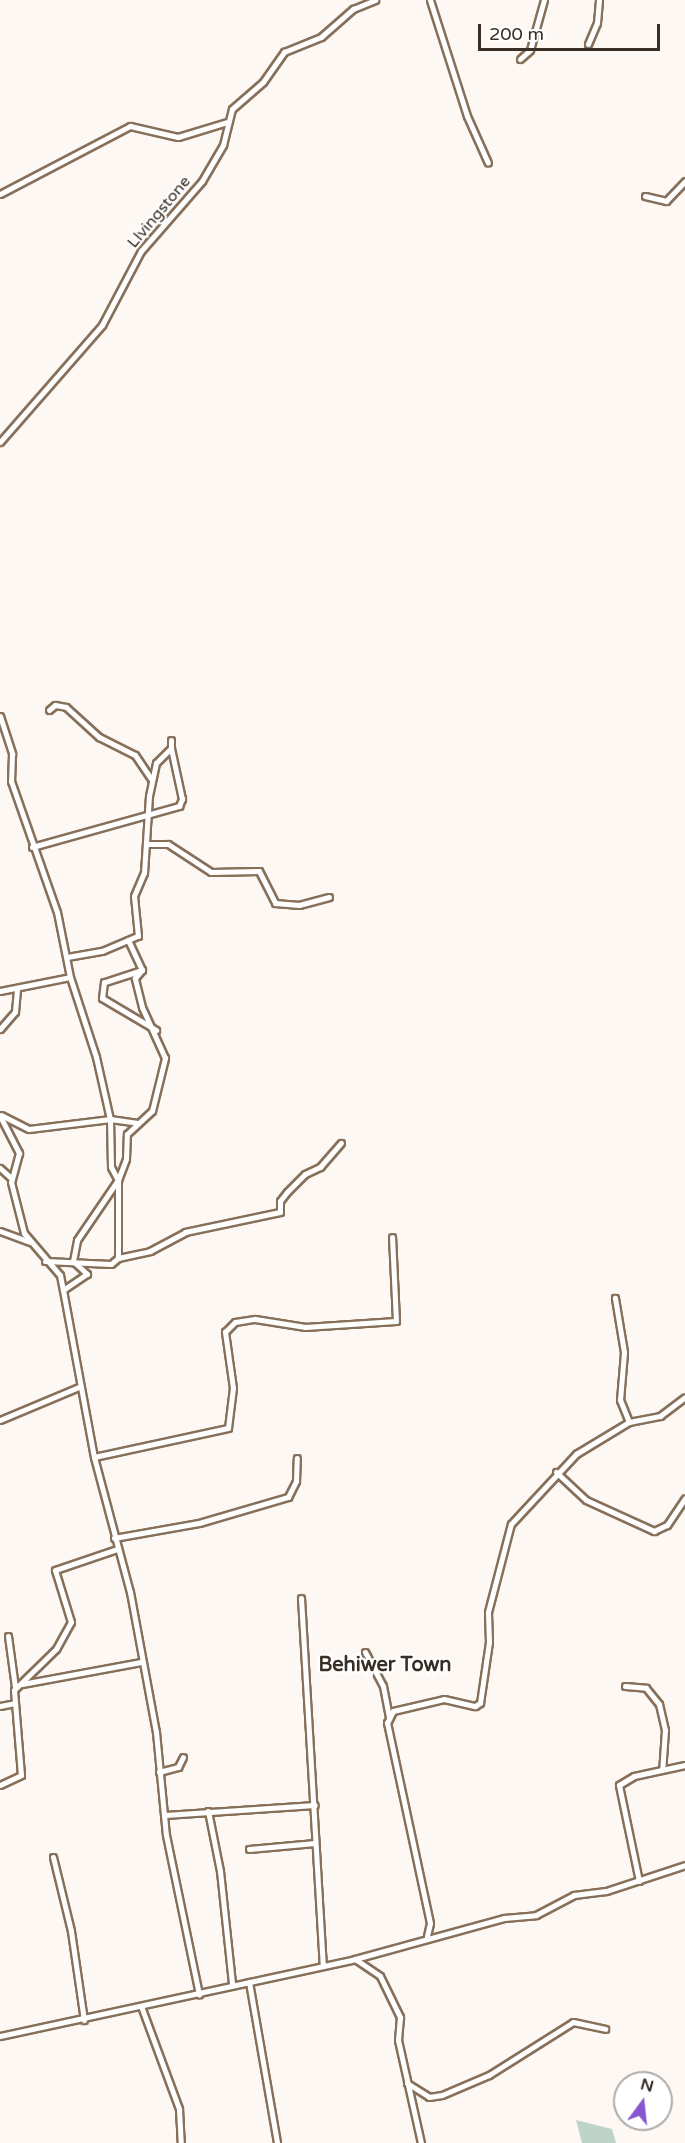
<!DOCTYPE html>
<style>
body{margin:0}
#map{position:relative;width:685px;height:2143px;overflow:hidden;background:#fdf8f3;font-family:"Varela Round",sans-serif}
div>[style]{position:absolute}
.green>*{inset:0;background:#bed4c8}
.roads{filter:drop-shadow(2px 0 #87705a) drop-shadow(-2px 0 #87705a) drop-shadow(0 2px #87705a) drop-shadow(0 -2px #87705a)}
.street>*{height:5px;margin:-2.5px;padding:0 2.5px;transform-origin:2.5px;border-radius:2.5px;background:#fff}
span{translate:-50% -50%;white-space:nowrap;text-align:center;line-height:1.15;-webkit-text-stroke:4.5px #fff;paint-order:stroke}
.street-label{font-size:16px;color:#382e25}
.quarter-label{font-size:20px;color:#382e25;font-weight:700}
.north{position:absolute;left:613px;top:2071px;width:60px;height:60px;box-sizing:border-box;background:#fff;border:2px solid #afaba8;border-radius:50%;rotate:15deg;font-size:16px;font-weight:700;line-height:24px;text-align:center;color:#382e25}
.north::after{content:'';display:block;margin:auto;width:21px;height:27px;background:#8756ce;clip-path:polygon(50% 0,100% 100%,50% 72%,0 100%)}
.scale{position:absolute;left:478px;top:24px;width:182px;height:27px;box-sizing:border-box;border:3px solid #382e25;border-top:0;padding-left:8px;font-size:18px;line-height:21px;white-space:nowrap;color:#382e25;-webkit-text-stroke:4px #fff;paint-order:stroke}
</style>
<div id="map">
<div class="green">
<i style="clip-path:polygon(576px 2120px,612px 2129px,616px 2143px,582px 2143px)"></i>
</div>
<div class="roads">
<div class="street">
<i style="left:430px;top:0;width:122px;rotate:72.3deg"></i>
<i style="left:467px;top:116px;width:51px;rotate:65.9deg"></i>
<i style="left:588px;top:44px;width:23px;rotate:-67deg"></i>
<i style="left:597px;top:23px;width:23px;rotate:-85deg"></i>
<i style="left:520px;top:59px;width:13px;rotate:-42deg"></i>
<i style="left:530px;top:50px;width:52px;rotate:-74.4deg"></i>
<i style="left:0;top:194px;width:147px;rotate:-27.6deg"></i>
<i style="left:130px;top:126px;width:49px;rotate:12.9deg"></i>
<i style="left:178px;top:137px;width:51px;rotate:-17deg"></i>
<i style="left:645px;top:196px;width:22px;rotate:13deg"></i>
<i style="left:666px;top:201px;width:28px;rotate:-46deg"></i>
<i style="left:0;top:442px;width:155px;rotate:-48.9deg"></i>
<i style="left:102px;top:325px;width:84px;rotate:-62.2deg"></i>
<i style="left:141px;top:251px;width:93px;rotate:-48.9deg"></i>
<i style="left:202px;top:181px;width:42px;rotate:-59.7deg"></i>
<i style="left:223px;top:145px;width:37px;rotate:-76deg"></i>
<i style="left:232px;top:109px;width:41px;rotate:-41.1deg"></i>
<i style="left:263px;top:82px;width:37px;rotate:-55deg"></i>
<i style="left:284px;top:52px;width:40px;rotate:-22deg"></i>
<i style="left:321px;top:37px;width:43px;rotate:-41.2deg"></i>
<i style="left:353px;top:9px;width:24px;rotate:-22deg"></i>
<i style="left:49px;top:710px;width:8px;rotate:-40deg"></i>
<i style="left:55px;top:705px;width:11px;rotate:10deg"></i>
<i style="left:66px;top:707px;width:45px;rotate:42.3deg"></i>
<i style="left:99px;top:737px;width:40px;rotate:26.6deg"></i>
<i style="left:135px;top:755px;width:30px;rotate:56deg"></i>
<i style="left:0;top:716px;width:40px;rotate:72deg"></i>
<i style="left:12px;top:754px;width:27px;rotate:92deg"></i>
<i style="left:11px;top:781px;width:139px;rotate:70.7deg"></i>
<i style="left:57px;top:912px;width:66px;rotate:78.7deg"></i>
<i style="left:70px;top:977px;width:84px;rotate:72deg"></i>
<i style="left:96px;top:1057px;width:64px;rotate:77.3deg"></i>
<i style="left:110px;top:1119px;width:48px;rotate:88.8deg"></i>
<i style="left:111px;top:1167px;width:15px;rotate:62deg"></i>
<i style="left:118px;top:1180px;width:78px;rotate:90deg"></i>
<i style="left:118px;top:1258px;width:9px;rotate:139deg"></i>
<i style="left:111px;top:1264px;width:66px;rotate:-177.4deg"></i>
<i style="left:147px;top:844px;width:21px"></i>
<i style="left:168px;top:844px;width:51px;rotate:33.1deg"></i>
<i style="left:211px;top:872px;width:48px;rotate:-1.2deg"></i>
<i style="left:259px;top:871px;width:36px;rotate:63deg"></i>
<i style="left:275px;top:903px;width:24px;rotate:5deg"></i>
<i style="left:299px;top:905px;width:31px;rotate:-15deg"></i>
<i style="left:32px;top:847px;width:153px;rotate:-15.6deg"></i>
<i style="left:179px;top:806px;width:8px;rotate:-67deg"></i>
<i style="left:182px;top:799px;width:52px;rotate:-102.2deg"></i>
<i style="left:67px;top:957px;width:36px;rotate:-10deg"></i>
<i style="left:102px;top:951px;width:39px;rotate:-23deg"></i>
<i style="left:138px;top:936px;width:40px;rotate:-95.7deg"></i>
<i style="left:134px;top:896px;width:25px;rotate:-67deg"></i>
<i style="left:144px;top:873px;width:77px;rotate:-86.3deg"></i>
<i style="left:149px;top:796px;width:34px;rotate:-78deg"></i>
<i style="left:156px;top:763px;width:21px;rotate:-45deg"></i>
<i style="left:171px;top:748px;width:8px;rotate:-90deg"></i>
<i style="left:142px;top:970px;width:40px;rotate:162deg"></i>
<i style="left:104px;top:982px;width:16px;rotate:97deg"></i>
<i style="left:102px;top:998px;width:63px;rotate:30.7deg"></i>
<i style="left:0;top:991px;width:71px;rotate:-11.3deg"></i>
<i style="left:0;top:1029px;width:23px;rotate:-49deg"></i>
<i style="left:15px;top:1012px;width:24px;rotate:-85deg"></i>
<i style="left:1px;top:1115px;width:31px;rotate:27deg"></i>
<i style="left:29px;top:1129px;width:82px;rotate:-7deg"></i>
<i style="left:110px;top:1119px;width:28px;rotate:8deg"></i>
<i style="left:0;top:1116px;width:42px;rotate:62.8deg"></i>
<i style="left:19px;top:1153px;width:30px;rotate:105deg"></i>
<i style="left:11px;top:1182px;width:53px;rotate:75.7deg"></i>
<i style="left:24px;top:1233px;width:55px;rotate:49.4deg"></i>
<i style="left:60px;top:1275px;width:15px;rotate:79deg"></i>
<i style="left:63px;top:1290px;width:170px;rotate:79.5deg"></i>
<i style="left:94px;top:1457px;width:140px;rotate:75.1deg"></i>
<i style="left:130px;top:1592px;width:142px;rotate:79.5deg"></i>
<i style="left:156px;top:1732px;width:103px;rotate:84.5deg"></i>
<i style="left:166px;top:1835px;width:163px;rotate:78.3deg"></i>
<i style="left:0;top:1168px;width:15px;rotate:42deg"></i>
<i style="left:0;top:1231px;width:33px;rotate:20deg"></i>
<i style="left:118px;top:1258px;width:33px;rotate:-12deg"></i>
<i style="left:150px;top:1251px;width:40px;rotate:-28deg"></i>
<i style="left:185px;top:1232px;width:97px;rotate:-11.9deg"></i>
<i style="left:280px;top:1212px;width:11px;rotate:-90deg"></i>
<i style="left:280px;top:1201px;width:11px;rotate:-52deg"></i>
<i style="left:287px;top:1192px;width:25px;rotate:-45deg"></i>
<i style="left:305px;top:1174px;width:17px;rotate:-25deg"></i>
<i style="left:320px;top:1167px;width:32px;rotate:-49deg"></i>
<i style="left:63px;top:1290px;width:29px;rotate:-34deg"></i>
<i style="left:87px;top:1274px;width:19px;rotate:-137deg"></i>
<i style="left:73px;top:1261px;width:21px;rotate:-79deg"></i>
<i style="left:77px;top:1240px;width:73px;rotate:-55.7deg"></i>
<i style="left:118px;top:1180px;width:22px;rotate:-69deg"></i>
<i style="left:126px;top:1159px;width:25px;rotate:-88deg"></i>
<i style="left:127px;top:1134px;width:34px;rotate:-43deg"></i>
<i style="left:152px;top:1111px;width:55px;rotate:-76.2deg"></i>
<i style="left:165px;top:1058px;width:56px;rotate:-114.3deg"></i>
<i style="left:142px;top:1007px;width:30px;rotate:-104deg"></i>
<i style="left:135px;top:978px;width:11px;rotate:-49deg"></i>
<i style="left:142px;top:970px;width:33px;rotate:-115deg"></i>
<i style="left:0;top:1420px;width:86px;rotate:-22.7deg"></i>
<i style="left:629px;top:1422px;width:32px;rotate:-11deg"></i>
<i style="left:660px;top:1416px;width:31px;rotate:-37deg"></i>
<i style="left:94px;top:1457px;width:137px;rotate:-12.2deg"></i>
<i style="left:228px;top:1428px;width:40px;rotate:-82.9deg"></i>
<i style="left:233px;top:1388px;width:57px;rotate:-98.1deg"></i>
<i style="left:225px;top:1332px;width:14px;rotate:-45deg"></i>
<i style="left:235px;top:1322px;width:20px;rotate:-9deg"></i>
<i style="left:255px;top:1319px;width:51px;rotate:9.1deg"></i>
<i style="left:305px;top:1327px;width:91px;rotate:-3.8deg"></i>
<i style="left:396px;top:1321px;width:84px;rotate:-92.7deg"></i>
<i style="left:556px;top:1472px;width:41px;rotate:43deg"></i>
<i style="left:586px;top:1500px;width:75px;rotate:24.5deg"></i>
<i style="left:654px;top:1531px;width:14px;rotate:-25deg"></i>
<i style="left:667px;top:1525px;width:32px;rotate:-56deg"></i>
<i style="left:114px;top:1538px;width:86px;rotate:-10deg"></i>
<i style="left:199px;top:1523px;width:93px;rotate:-16.3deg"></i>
<i style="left:288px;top:1497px;width:18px;rotate:-63deg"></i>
<i style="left:296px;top:1481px;width:23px;rotate:-88deg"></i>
<i style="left:301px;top:1598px;width:367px;rotate:86.6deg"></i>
<i style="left:8px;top:1636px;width:51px;rotate:82.2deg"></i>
<i style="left:365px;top:1652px;width:38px;rotate:62deg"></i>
<i style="left:383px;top:1686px;width:32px;rotate:79deg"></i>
<i style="left:22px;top:1684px;width:121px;rotate:-10.5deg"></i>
<i style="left:625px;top:1686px;width:21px;rotate:5deg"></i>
<i style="left:646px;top:1688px;width:21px;rotate:51deg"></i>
<i style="left:659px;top:1704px;width:27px;rotate:77deg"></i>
<i style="left:665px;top:1730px;width:39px;rotate:94deg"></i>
<i style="left:0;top:1706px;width:15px;rotate:-11deg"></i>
<i style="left:159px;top:1772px;width:20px;rotate:-15deg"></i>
<i style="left:178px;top:1767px;width:11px;rotate:-63deg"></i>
<i style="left:0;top:1785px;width:23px;rotate:-25deg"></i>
<i style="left:21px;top:1775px;width:85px;rotate:-94.7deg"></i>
<i style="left:14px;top:1690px;width:59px;rotate:-44.3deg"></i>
<i style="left:56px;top:1649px;width:31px;rotate:-61deg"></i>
<i style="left:71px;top:1622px;width:54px;rotate:-107.1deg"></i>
<i style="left:55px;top:1570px;width:65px;rotate:-18.7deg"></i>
<i style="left:208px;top:1811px;width:61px;rotate:78.7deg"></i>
<i style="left:220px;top:1871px;width:114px;rotate:83.9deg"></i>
<i style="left:165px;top:1815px;width:150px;rotate:-3.8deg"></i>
<i style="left:249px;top:1849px;width:66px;rotate:-5.2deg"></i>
<i style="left:53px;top:1857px;width:76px;rotate:76.3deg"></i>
<i style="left:71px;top:1931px;width:90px;rotate:81.7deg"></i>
<i style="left:639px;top:1881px;width:98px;rotate:-101.8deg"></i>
<i style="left:619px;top:1785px;width:17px;rotate:-31deg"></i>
<i style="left:634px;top:1776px;width:52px;rotate:-12.2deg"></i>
<i style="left:427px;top:1936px;width:13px;rotate:-77deg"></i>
<i style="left:430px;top:1923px;width:205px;rotate:-102.1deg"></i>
<i style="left:387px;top:1723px;width:13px;rotate:-63deg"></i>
<i style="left:393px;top:1711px;width:52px;rotate:-13.2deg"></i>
<i style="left:444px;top:1699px;width:32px;rotate:13deg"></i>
<i style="left:475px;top:1706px;width:6px;rotate:-31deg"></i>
<i style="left:480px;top:1703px;width:62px;rotate:-81.6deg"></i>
<i style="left:489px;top:1642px;width:30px;rotate:-92deg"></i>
<i style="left:488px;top:1612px;width:91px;rotate:-75.4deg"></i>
<i style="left:511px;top:1524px;width:96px;rotate:-47.1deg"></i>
<i style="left:576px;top:1454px;width:62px;rotate:-31.1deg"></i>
<i style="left:629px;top:1422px;width:24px;rotate:-112deg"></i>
<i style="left:620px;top:1400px;width:48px;rotate:-85.2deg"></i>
<i style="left:624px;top:1352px;width:55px;rotate:-99.5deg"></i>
<i style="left:355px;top:1959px;width:30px;rotate:34deg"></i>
<i style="left:380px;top:1976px;width:46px;rotate:64deg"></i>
<i style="left:400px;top:2017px;width:23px;rotate:95deg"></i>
<i style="left:398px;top:2040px;width:106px;rotate:77.4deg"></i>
<i style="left:249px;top:1982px;width:163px;rotate:80.1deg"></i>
<i style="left:141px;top:2006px;width:110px;rotate:69.7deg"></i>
<i style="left:179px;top:2109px;width:34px;rotate:87deg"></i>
<i style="left:0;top:2036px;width:363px;rotate:-12.2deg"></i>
<i style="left:355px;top:1959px;width:155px;rotate:-15.4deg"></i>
<i style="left:504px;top:1918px;width:32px;rotate:-5deg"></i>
<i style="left:536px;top:1915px;width:43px;rotate:-27.8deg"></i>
<i style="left:574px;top:1895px;width:32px;rotate:-7deg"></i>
<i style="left:606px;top:1891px;width:83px;rotate:-18.2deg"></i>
<i style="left:407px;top:2083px;width:26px;rotate:32deg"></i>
<i style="left:429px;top:2097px;width:13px;rotate:-9deg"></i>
<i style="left:442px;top:2095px;width:51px;rotate:-23.1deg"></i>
<i style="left:489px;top:2075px;width:99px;rotate:-32.2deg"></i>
<i style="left:573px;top:2022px;width:33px;rotate:12deg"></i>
</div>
</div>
<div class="street-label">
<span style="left:159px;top:212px;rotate:-50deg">LIvingstone</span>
</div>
<div class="quarter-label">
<span style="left:385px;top:1665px">Behiwer Town</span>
</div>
<div class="north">N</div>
<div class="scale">200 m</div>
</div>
